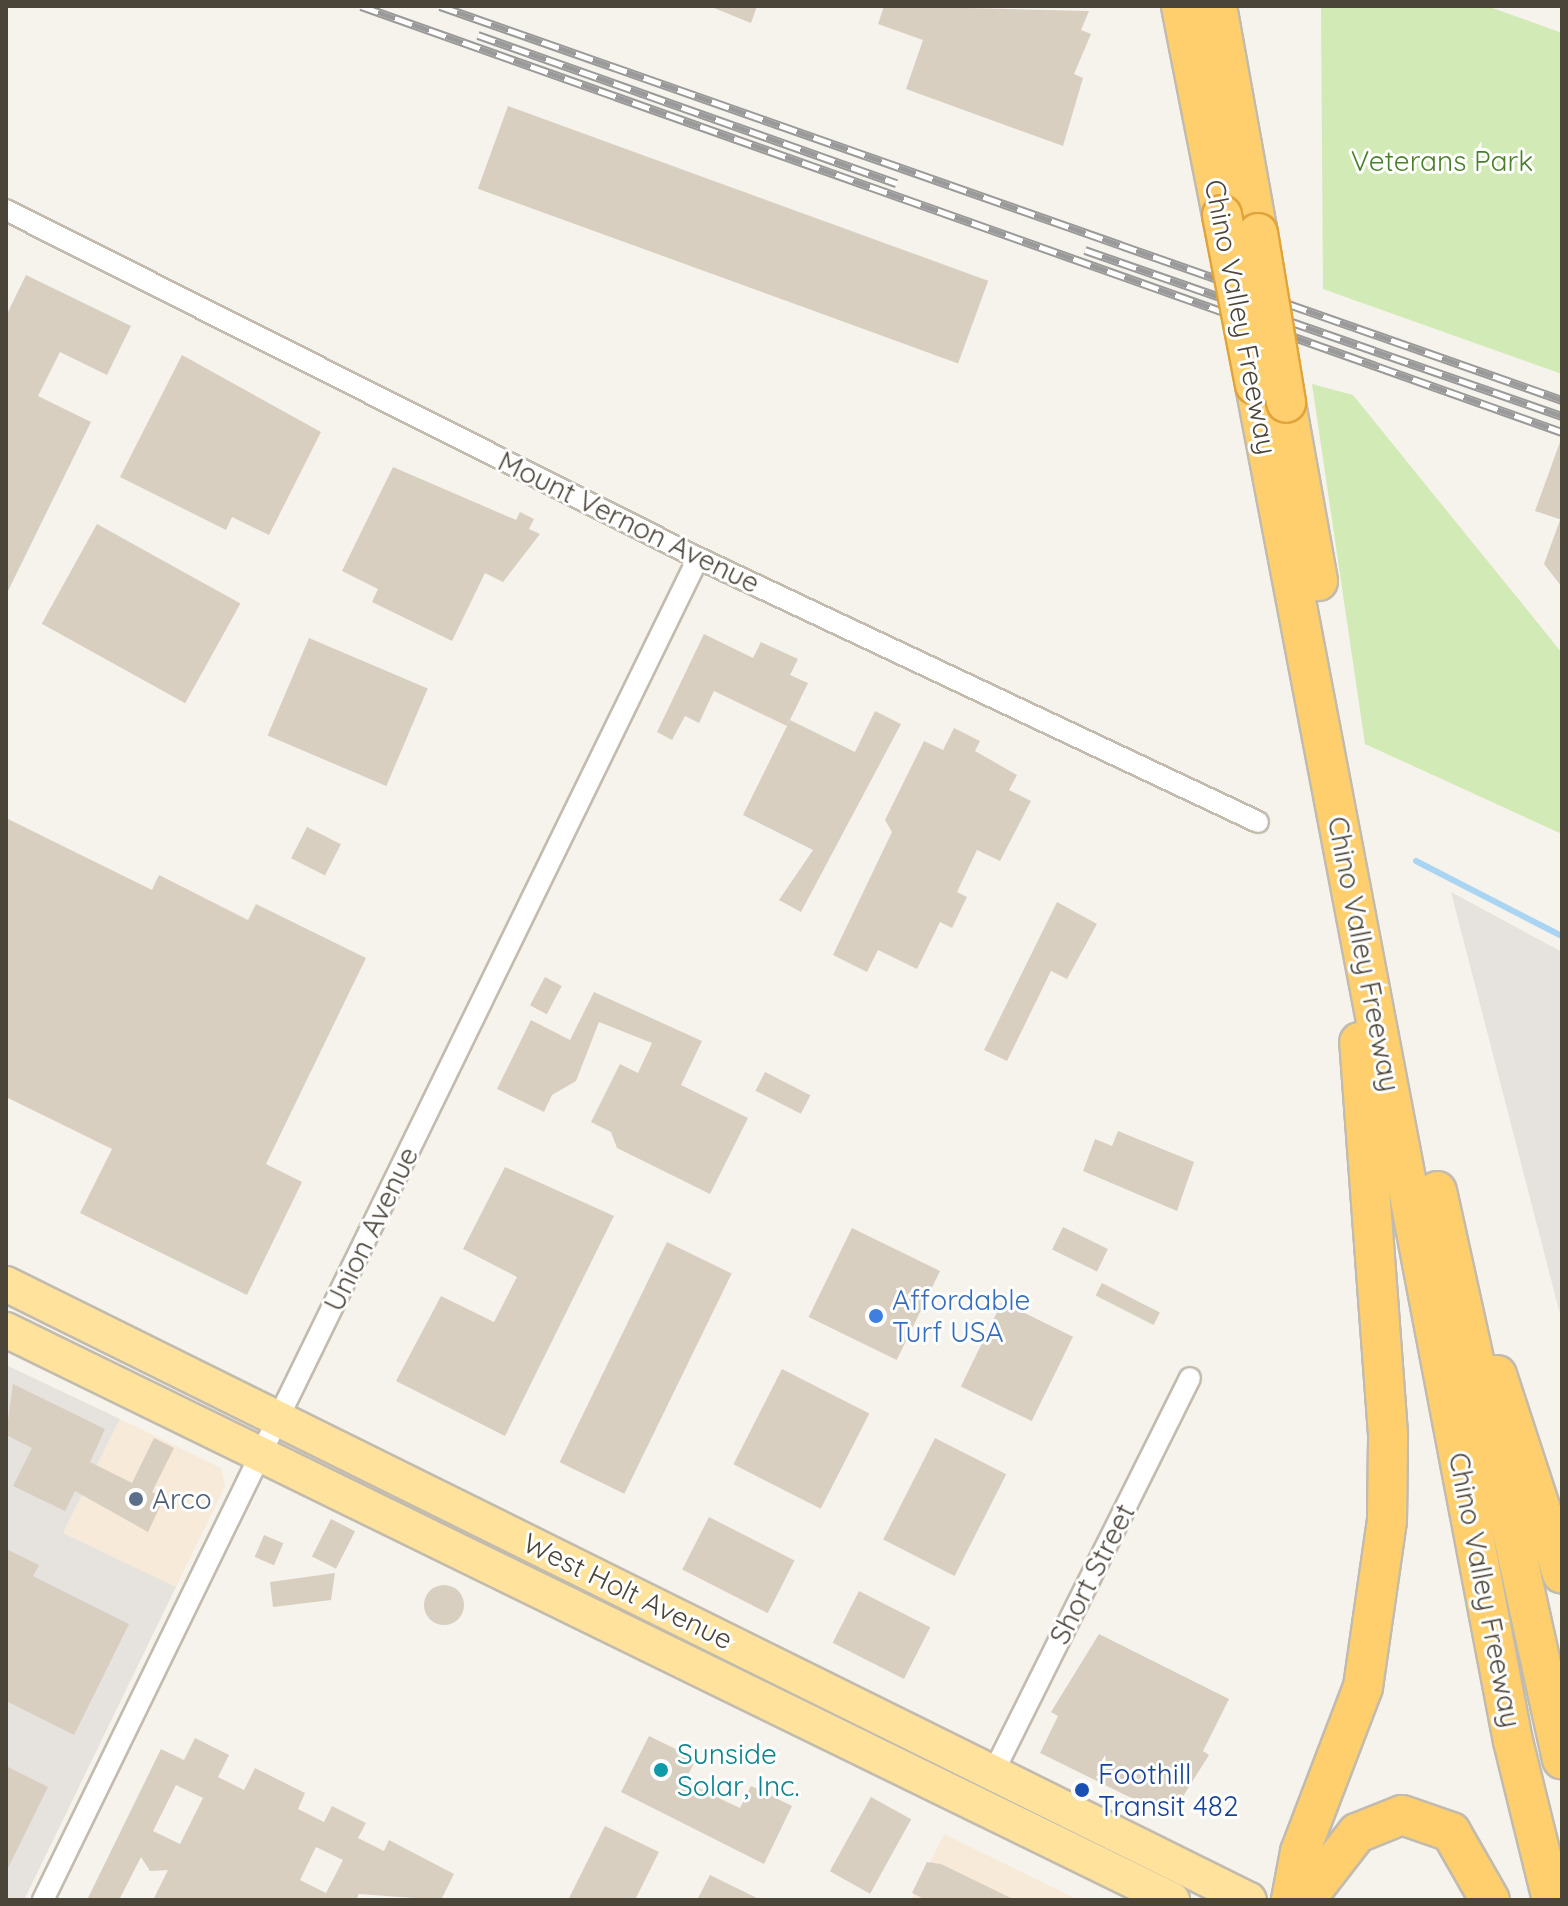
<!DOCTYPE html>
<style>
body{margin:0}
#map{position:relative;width:1568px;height:1906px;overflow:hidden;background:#f6f3ec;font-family:Quicksand,sans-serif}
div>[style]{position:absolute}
.commercial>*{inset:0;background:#f7ead8}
.industrial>*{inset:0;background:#e6e2dd}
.green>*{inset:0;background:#d2eab5}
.stream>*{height:6px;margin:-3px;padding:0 3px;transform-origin:3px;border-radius:3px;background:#a9d4f2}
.building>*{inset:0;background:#d8cfc1;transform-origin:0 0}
.round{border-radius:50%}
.roads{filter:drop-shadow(2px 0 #c2bbae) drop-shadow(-2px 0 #c2bbae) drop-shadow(0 2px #c2bbae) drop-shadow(0 -2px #c2bbae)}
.street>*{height:20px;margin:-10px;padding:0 10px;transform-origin:10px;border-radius:10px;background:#fff}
.primary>*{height:34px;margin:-17px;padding:0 17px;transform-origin:17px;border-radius:17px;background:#ffe39c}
.highway>*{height:38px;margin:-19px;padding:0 19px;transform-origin:19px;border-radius:19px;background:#ffcf6e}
.rail>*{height:9px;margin-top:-4.5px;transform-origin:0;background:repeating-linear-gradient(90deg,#fff 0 18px,#9a9a9a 0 36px);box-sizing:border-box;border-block:2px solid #9a9a9a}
.bridges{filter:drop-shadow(2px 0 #e0a43c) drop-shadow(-2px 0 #e0a43c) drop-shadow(0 2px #e0a43c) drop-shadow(0 -2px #e0a43c)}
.highway-bridge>*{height:38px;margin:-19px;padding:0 19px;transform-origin:19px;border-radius:19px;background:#ffcf6e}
.dots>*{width:22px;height:22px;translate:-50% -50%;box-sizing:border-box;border:4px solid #fff;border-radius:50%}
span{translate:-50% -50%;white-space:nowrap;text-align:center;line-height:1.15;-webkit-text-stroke:6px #fff;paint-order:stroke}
.park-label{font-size:28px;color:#4a7f2a}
.street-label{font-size:28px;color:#4b4439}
.shop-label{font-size:28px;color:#366cbe}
.left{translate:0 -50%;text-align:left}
.service-label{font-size:28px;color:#4e5e75}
.culture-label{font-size:28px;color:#0d838f}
.transit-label{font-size:28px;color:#164399}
.frame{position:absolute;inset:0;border:8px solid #4b4439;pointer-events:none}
</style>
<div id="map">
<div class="commercial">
<i style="clip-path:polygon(120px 1419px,221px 1468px,225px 1486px,176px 1587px,63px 1533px)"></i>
<i style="clip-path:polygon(944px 1834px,1079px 1900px,911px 1900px)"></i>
</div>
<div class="industrial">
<i style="clip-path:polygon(1451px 892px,1562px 952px,1562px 1322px)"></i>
<i style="clip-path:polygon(6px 1365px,120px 1419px,63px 1533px,176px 1587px,24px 1900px,6px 1900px)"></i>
</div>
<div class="green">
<i style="clip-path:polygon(1321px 6px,1487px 6px,1562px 33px,1562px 374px,1323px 289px)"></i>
<i style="clip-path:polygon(1312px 384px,1353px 395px,1562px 653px,1562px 834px,1365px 744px)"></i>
</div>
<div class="stream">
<i style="left:1416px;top:861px;width:164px;rotate:27.2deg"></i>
</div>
<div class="building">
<i style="clip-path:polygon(709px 6px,757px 6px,751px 23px)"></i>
<i style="clip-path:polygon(884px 6px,1089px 11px,1081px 30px,1091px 34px,1074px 74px,1083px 78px,1063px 146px,906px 89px,923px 40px,878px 24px)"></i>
<i style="left:508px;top:106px;width:511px;height:88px;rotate:20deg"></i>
<i style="clip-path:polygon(26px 275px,131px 326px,107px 375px,60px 352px,38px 396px,91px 422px,6px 595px,6px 316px)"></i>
<i style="clip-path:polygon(182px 355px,321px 432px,269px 535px,232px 517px,226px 530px,120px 477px)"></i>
<i style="clip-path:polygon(1560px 442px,1562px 442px,1562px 520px,1535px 511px)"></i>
<i style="clip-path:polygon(393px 467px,516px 520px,520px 512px,534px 519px,529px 529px,540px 534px,503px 582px,485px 573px,452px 641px,372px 602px,378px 589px,342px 571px)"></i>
<i style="clip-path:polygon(1560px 520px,1562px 520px,1562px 587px,1544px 564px)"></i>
<i style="left:97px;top:524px;width:164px;height:114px;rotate:29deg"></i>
<i style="clip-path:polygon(704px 634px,753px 658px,761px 642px,798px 659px,790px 675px,808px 683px,787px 726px,714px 691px,699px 723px,685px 716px,672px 740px,657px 732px)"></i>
<i style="left:309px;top:638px;width:129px;height:106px;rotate:23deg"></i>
<i style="clip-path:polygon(875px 711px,901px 724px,801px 912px,779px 900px,813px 850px,743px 815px,790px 720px,855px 752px)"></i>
<i style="clip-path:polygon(954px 728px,980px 741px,975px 751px,1017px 775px,1009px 790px,1031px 801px,1000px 861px,977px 850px,957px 892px,967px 897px,952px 928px,940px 922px,917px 969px,878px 950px,867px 972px,833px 955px,892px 832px,885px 820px,924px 741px,943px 750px)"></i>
<i style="clip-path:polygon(6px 818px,152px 890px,159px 875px,248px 920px,256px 904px,366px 958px,266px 1164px,302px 1182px,247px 1295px,80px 1213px,112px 1149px,6px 1097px)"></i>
<i style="left:307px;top:827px;width:38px;height:35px;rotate:27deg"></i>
<i style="clip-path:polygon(1057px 902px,1097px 924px,1067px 979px,1051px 971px,1007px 1061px,984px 1050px)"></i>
<i style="left:545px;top:977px;width:19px;height:32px;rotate:28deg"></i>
<i style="clip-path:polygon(594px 992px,702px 1041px,681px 1085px,748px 1118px,710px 1194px,617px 1148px,611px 1132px,591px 1122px,620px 1064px,638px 1073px,652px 1043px,599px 1022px,576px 1081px,552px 1095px,544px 1112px,497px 1089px,531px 1020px,570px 1040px)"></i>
<i style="left:765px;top:1072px;width:51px;height:21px;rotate:27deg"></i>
<i style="clip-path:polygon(1118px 1131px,1194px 1162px,1177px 1211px,1083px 1171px,1095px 1139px,1112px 1146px)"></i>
<i style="clip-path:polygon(505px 1167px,614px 1216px,505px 1436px,396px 1381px,441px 1296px,494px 1322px,517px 1277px,463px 1249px)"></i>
<i style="left:1063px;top:1227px;width:50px;height:25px;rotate:26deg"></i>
<i style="left:852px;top:1228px;width:98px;height:99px;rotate:26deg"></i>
<i style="left:667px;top:1242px;width:72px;height:245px;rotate:26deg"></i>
<i style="left:1102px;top:1283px;width:65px;height:14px;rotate:27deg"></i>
<i style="left:1002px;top:1302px;width:79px;height:94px;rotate:26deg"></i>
<i style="left:782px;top:1369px;width:98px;height:107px;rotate:27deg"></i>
<i style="clip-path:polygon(13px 1384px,105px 1429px,90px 1462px,132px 1483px,154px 1438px,174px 1448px,152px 1492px,164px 1498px,148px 1532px,75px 1491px,65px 1511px,13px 1486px,32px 1448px,6px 1435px)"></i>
<i style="left:935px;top:1438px;width:80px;height:114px;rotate:27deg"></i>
<i style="left:709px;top:1517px;width:96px;height:59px;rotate:27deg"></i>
<i style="left:331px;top:1519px;width:27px;height:42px;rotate:27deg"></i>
<i style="left:264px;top:1535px;width:21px;height:24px;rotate:23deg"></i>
<i style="clip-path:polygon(6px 1549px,39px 1565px,33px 1576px,129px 1624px,74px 1735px,6px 1701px)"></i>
<i style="clip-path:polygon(335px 1573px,331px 1600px,273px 1607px,270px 1582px)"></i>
<i class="round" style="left:424px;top:1585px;width:40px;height:40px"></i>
<i style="left:859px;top:1591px;width:80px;height:58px;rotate:27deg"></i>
<i style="clip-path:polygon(1099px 1634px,1229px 1699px,1203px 1751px,1209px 1755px,1170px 1817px,1040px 1753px,1058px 1716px,1051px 1712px)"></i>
<i style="clip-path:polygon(649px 1736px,696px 1759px,685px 1781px,727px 1802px,740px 1808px,751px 1786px,792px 1806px,764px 1864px,621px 1792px)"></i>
<i style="clip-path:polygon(evenodd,195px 1738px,229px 1755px,218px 1777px,244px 1790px,255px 1768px,305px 1793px,298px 1809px,324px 1822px,332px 1806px,366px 1823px,358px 1838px,384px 1851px,389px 1840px,454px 1874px,441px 1900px,359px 1894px,356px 1900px,153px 1900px,168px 1870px,150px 1871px,141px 1857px,119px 1900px,87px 1900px,161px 1749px,184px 1760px,195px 1738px,176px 1785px,203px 1798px,180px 1844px,153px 1831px,176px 1785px,195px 1738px,316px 1847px,343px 1860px,326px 1893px,300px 1880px,316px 1847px)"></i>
<i style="clip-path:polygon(6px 1766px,48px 1787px,6px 1872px)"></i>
<i style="left:871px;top:1797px;width:46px;height:85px;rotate:29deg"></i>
<i style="clip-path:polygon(605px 1826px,659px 1852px,635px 1900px,568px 1900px)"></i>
<i style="clip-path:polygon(927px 1862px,941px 1864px,1015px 1900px,926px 1900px,912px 1893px)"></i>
<i style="clip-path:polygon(710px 1875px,761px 1900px,697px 1900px)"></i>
</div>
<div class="roads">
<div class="street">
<i style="left:6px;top:210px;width:775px;rotate:26.7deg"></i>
<i style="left:698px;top:558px;width:619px;rotate:25.24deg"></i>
<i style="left:994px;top:1771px;width:439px;rotate:-63.5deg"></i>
<i style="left:43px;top:1900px;width:1493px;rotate:-63.98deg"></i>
</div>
<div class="primary">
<i style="left:6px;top:1284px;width:1387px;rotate:26.36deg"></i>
<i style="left:6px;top:1330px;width:1298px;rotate:26.05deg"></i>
</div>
<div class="highway">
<i style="left:1181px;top:6px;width:213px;rotate:78.9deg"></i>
<i style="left:1217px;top:6px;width:231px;rotate:79.8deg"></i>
<i style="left:1255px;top:385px;width:1380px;rotate:79.23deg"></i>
<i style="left:1513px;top:1741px;width:164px;rotate:76.2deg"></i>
<i style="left:1286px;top:403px;width:181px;rotate:79.8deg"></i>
<i style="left:1437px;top:1191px;width:582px;rotate:77.59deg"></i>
<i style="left:1497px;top:1375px;width:209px;rotate:71.9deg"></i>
<i style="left:1291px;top:1900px;width:49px;rotate:-79.4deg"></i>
<i style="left:1300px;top:1852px;width:177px;rotate:-69.1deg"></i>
<i style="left:1363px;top:1687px;width:168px;rotate:-81.8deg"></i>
<i style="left:1387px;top:1521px;width:87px;rotate:-89.3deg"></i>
<i style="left:1388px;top:1434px;width:393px;rotate:-94.2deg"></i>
<i style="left:1305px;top:1900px;width:85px;rotate:-52.2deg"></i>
<i style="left:1357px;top:1833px;width:48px;rotate:-21.8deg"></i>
<i style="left:1402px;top:1815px;width:52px;rotate:19.1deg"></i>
<i style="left:1451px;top:1832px;width:78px;rotate:60.2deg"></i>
</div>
</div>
<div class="rail">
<i style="left:361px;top:6px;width:1274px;rotate:19.53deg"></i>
<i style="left:440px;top:6px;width:1189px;rotate:19.35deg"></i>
<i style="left:478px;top:35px;width:444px;rotate:19.5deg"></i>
<i style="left:1085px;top:250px;width:505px;rotate:19.19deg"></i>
</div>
<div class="bridges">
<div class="highway-bridge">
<i style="left:1222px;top:215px;width:173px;rotate:79deg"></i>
<i style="left:1258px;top:233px;width:172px;rotate:80.6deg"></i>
</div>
</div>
<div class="dots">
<i style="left:876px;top:1316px;background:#3f7fe0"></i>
<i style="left:136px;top:1499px;background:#5c6f8a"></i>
<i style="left:661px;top:1770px;background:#0f9aa8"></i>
<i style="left:1082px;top:1790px;background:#1a4fb4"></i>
</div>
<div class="park-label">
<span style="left:1442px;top:161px">Veterans Park</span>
</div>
<div class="street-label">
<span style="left:1241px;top:317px;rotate:79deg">Chino Valley Freeway</span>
<span style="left:629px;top:522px;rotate:26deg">Mount Vernon Avenue</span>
<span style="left:1364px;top:954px;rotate:79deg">Chino Valley Freeway</span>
<span style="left:371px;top:1229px;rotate:-64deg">Union Avenue</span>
<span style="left:1092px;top:1574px;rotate:-63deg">Short Street</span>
<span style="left:1485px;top:1590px;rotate:79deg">Chino Valley Freeway</span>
<span style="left:628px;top:1591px;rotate:26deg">West Holt Avenue</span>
</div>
<div class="shop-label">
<span class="left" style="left:892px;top:1316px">Affordable<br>Turf USA</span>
</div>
<div class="service-label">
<span class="left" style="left:152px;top:1499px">Arco</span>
</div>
<div class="culture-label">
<span class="left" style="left:677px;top:1770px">Sunside<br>Solar, Inc.</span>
</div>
<div class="transit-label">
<span class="left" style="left:1098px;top:1790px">Foothill<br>Transit 482</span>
</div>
<div class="frame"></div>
</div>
